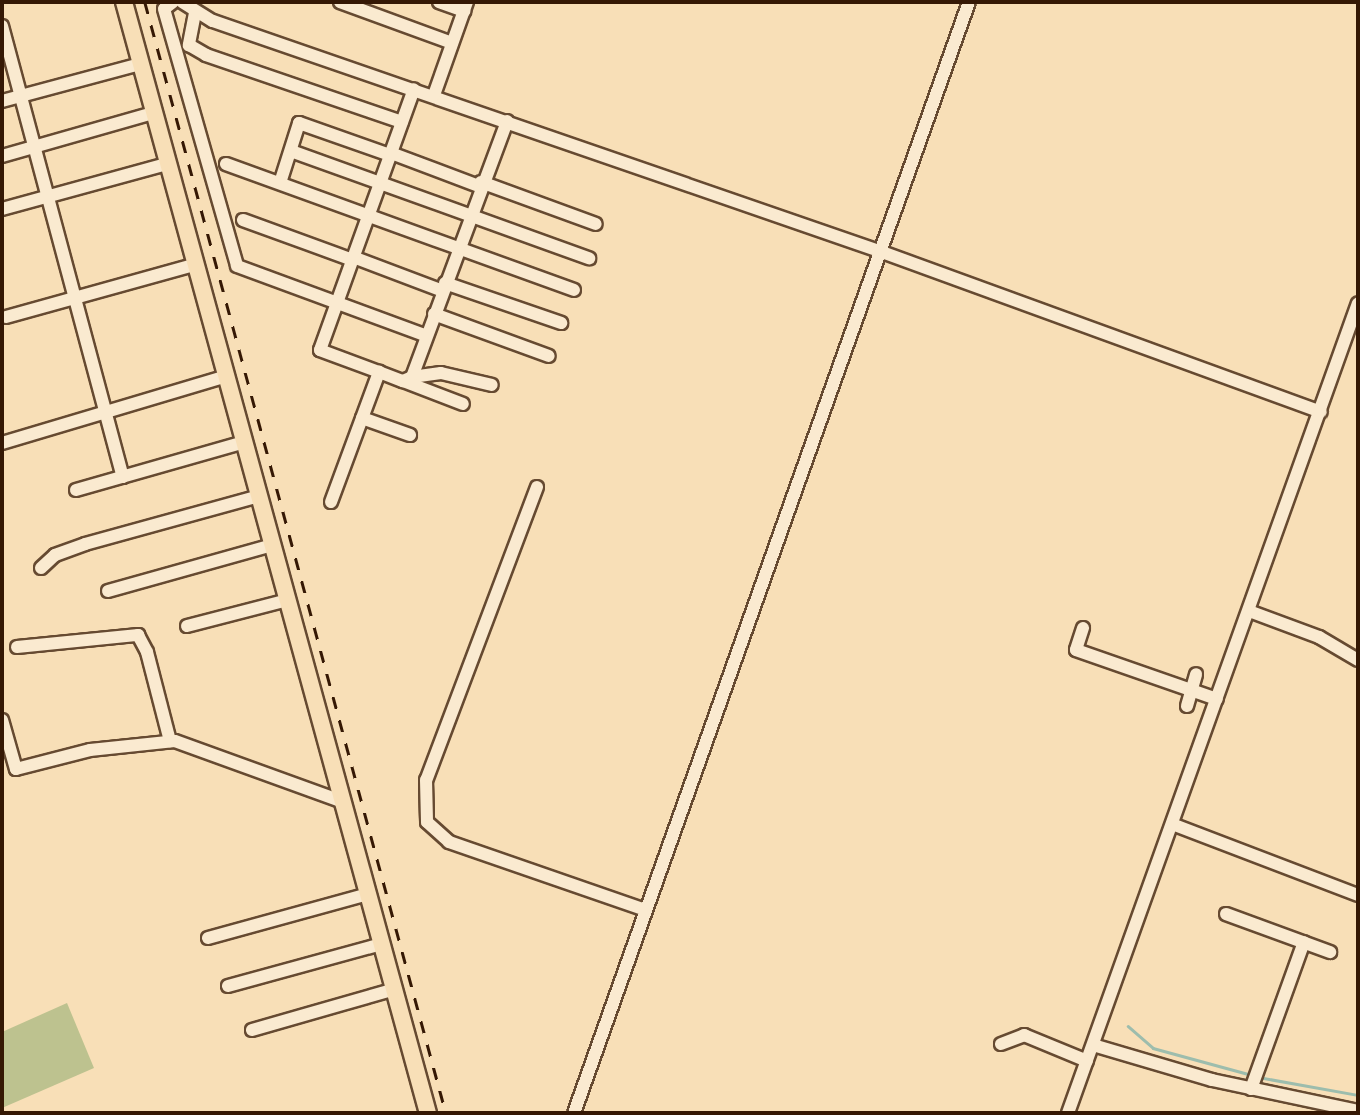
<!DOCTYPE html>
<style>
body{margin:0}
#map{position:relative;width:1360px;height:1115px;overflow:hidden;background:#f8dfb7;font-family:"IM FELL French Canon",serif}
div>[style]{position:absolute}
.green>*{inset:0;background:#bdc28f}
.stream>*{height:2.5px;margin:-1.25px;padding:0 1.25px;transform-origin:1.25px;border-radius:1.25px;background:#9dbdad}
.roads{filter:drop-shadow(2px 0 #664a31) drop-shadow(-2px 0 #664a31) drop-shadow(0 2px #664a31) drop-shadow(0 -2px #664a31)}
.minor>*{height:12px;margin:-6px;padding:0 6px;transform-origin:6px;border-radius:6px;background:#faead0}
.major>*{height:16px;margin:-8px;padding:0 8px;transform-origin:8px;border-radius:8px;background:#f8dfb7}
.rail>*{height:2.5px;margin-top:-1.25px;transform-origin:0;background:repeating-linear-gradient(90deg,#351804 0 12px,transparent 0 24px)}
span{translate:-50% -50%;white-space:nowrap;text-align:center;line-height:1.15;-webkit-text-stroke:6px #faead0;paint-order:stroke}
.frame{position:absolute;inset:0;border:4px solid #351804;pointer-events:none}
</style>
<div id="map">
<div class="green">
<i style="clip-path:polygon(67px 1003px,94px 1068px,2px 1108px,2px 1032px)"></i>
</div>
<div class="stream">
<i style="left:1128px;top:1026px;width:33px;rotate:41deg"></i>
<i style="left:1153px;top:1048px;width:103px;rotate:15.3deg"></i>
<i style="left:1258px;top:1077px;width:102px;rotate:10.2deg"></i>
</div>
<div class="roads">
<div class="minor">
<i style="left:173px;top:2px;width:11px;rotate:142deg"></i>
<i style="left:164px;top:9px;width:267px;rotate:74.1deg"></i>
<i style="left:237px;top:266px;width:202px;rotate:20.2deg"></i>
<i style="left:182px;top:2px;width:36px;rotate:32deg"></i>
<i style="left:213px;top:21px;width:705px;rotate:19.05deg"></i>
<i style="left:879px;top:251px;width:470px;rotate:20deg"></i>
<i style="left:340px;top:2px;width:119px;rotate:20.1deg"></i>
<i style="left:439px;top:2px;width:27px;rotate:20deg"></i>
<i style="left:195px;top:13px;width:33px;rotate:101deg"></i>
<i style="left:189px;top:45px;width:20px;rotate:30deg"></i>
<i style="left:206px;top:55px;width:207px;rotate:18.9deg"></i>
<i style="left:2px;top:26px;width:467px;rotate:75deg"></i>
<i style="left:434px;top:95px;width:99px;rotate:-70.5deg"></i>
<i style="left:2px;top:101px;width:143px;rotate:-15deg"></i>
<i style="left:291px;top:151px;width:317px;rotate:19.8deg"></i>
<i style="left:391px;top:153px;width:94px;rotate:20.6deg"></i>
<i style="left:2px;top:156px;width:157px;rotate:-15.9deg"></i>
<i style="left:226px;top:164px;width:370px;rotate:19.9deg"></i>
<i style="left:481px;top:182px;width:122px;rotate:20.1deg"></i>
<i style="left:280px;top:183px;width:63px;rotate:-72.4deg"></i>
<i style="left:299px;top:123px;width:96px;rotate:19.4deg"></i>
<i style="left:2px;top:209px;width:171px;rotate:-15.3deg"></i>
<i style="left:243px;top:220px;width:117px;rotate:20deg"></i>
<i style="left:353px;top:257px;width:96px;rotate:20.7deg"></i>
<i style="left:445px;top:283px;width:123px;rotate:19deg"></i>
<i style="left:434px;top:314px;width:122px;rotate:20.1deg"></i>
<i style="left:6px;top:317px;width:195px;rotate:-15.5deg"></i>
<i style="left:379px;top:372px;width:26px;rotate:21deg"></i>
<i style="left:403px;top:381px;width:10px;rotate:-24deg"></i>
<i style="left:412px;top:377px;width:273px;rotate:-69.6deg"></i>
<i style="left:412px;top:377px;width:29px;rotate:-8deg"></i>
<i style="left:441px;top:373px;width:52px;rotate:13.2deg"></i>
<i style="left:403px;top:381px;width:64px;rotate:21deg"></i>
<i style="left:362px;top:418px;width:51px;rotate:19.5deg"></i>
<i style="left:2px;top:443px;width:232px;rotate:-16.6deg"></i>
<i style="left:537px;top:487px;width:313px;rotate:110.7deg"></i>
<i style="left:426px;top:780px;width:42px;rotate:88.6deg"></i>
<i style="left:427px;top:822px;width:30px;rotate:42deg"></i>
<i style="left:449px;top:842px;width:207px;rotate:19.1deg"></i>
<i style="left:76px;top:490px;width:172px;rotate:-15.9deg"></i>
<i style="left:331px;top:502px;width:139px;rotate:-69.7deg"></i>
<i style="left:379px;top:372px;width:63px;rotate:-159.6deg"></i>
<i style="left:320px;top:350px;width:277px;rotate:-70.2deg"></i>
<i style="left:41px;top:568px;width:19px;rotate:-43deg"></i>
<i style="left:55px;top:555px;width:32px;rotate:-20deg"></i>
<i style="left:85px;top:544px;width:177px;rotate:-15.4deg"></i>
<i style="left:108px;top:591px;width:167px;rotate:-15.6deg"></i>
<i style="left:1249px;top:611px;width:75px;rotate:20.4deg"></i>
<i style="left:1319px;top:637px;width:45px;rotate:30.5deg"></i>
<i style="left:187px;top:626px;width:100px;rotate:-14.5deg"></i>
<i style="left:1083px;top:628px;width:23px;rotate:108deg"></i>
<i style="left:1076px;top:650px;width:149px;rotate:19.2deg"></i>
<i style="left:17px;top:647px;width:122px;rotate:-5.7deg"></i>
<i style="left:138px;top:635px;width:19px;rotate:62deg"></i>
<i style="left:147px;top:652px;width:92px;rotate:75.5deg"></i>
<i style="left:1187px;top:706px;width:33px;rotate:-74deg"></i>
<i style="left:2px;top:720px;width:51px;rotate:74.1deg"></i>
<i style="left:16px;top:769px;width:76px;rotate:-14.4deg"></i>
<i style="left:90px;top:750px;width:85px;rotate:-6deg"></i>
<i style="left:175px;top:741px;width:177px;rotate:19.9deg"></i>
<i style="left:1172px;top:824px;width:199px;rotate:20.9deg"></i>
<i style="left:1226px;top:914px;width:111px;rotate:20.1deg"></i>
<i style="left:208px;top:938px;width:166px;rotate:-15.4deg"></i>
<i style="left:228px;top:986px;width:160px;rotate:-15.3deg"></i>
<i style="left:252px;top:1030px;width:149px;rotate:-16deg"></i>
<i style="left:1001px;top:1044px;width:25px;rotate:-21deg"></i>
<i style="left:1024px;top:1035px;width:68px;rotate:22.4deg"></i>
<i style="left:1093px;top:1045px;width:124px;rotate:16.4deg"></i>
<i style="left:1212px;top:1080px;width:149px;rotate:12deg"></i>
<i style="left:1251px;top:1089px;width:156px;rotate:-70.2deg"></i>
<i style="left:574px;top:1113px;width:1179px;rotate:-70.43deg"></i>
<i style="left:1068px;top:1113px;width:860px;rotate:-70.3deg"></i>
</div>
<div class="major">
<i style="left:124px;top:2px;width:1152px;rotate:74.7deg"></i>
</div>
</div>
<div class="rail">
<i style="left:145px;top:2px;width:1151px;rotate:74.84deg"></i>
</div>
<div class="frame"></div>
</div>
